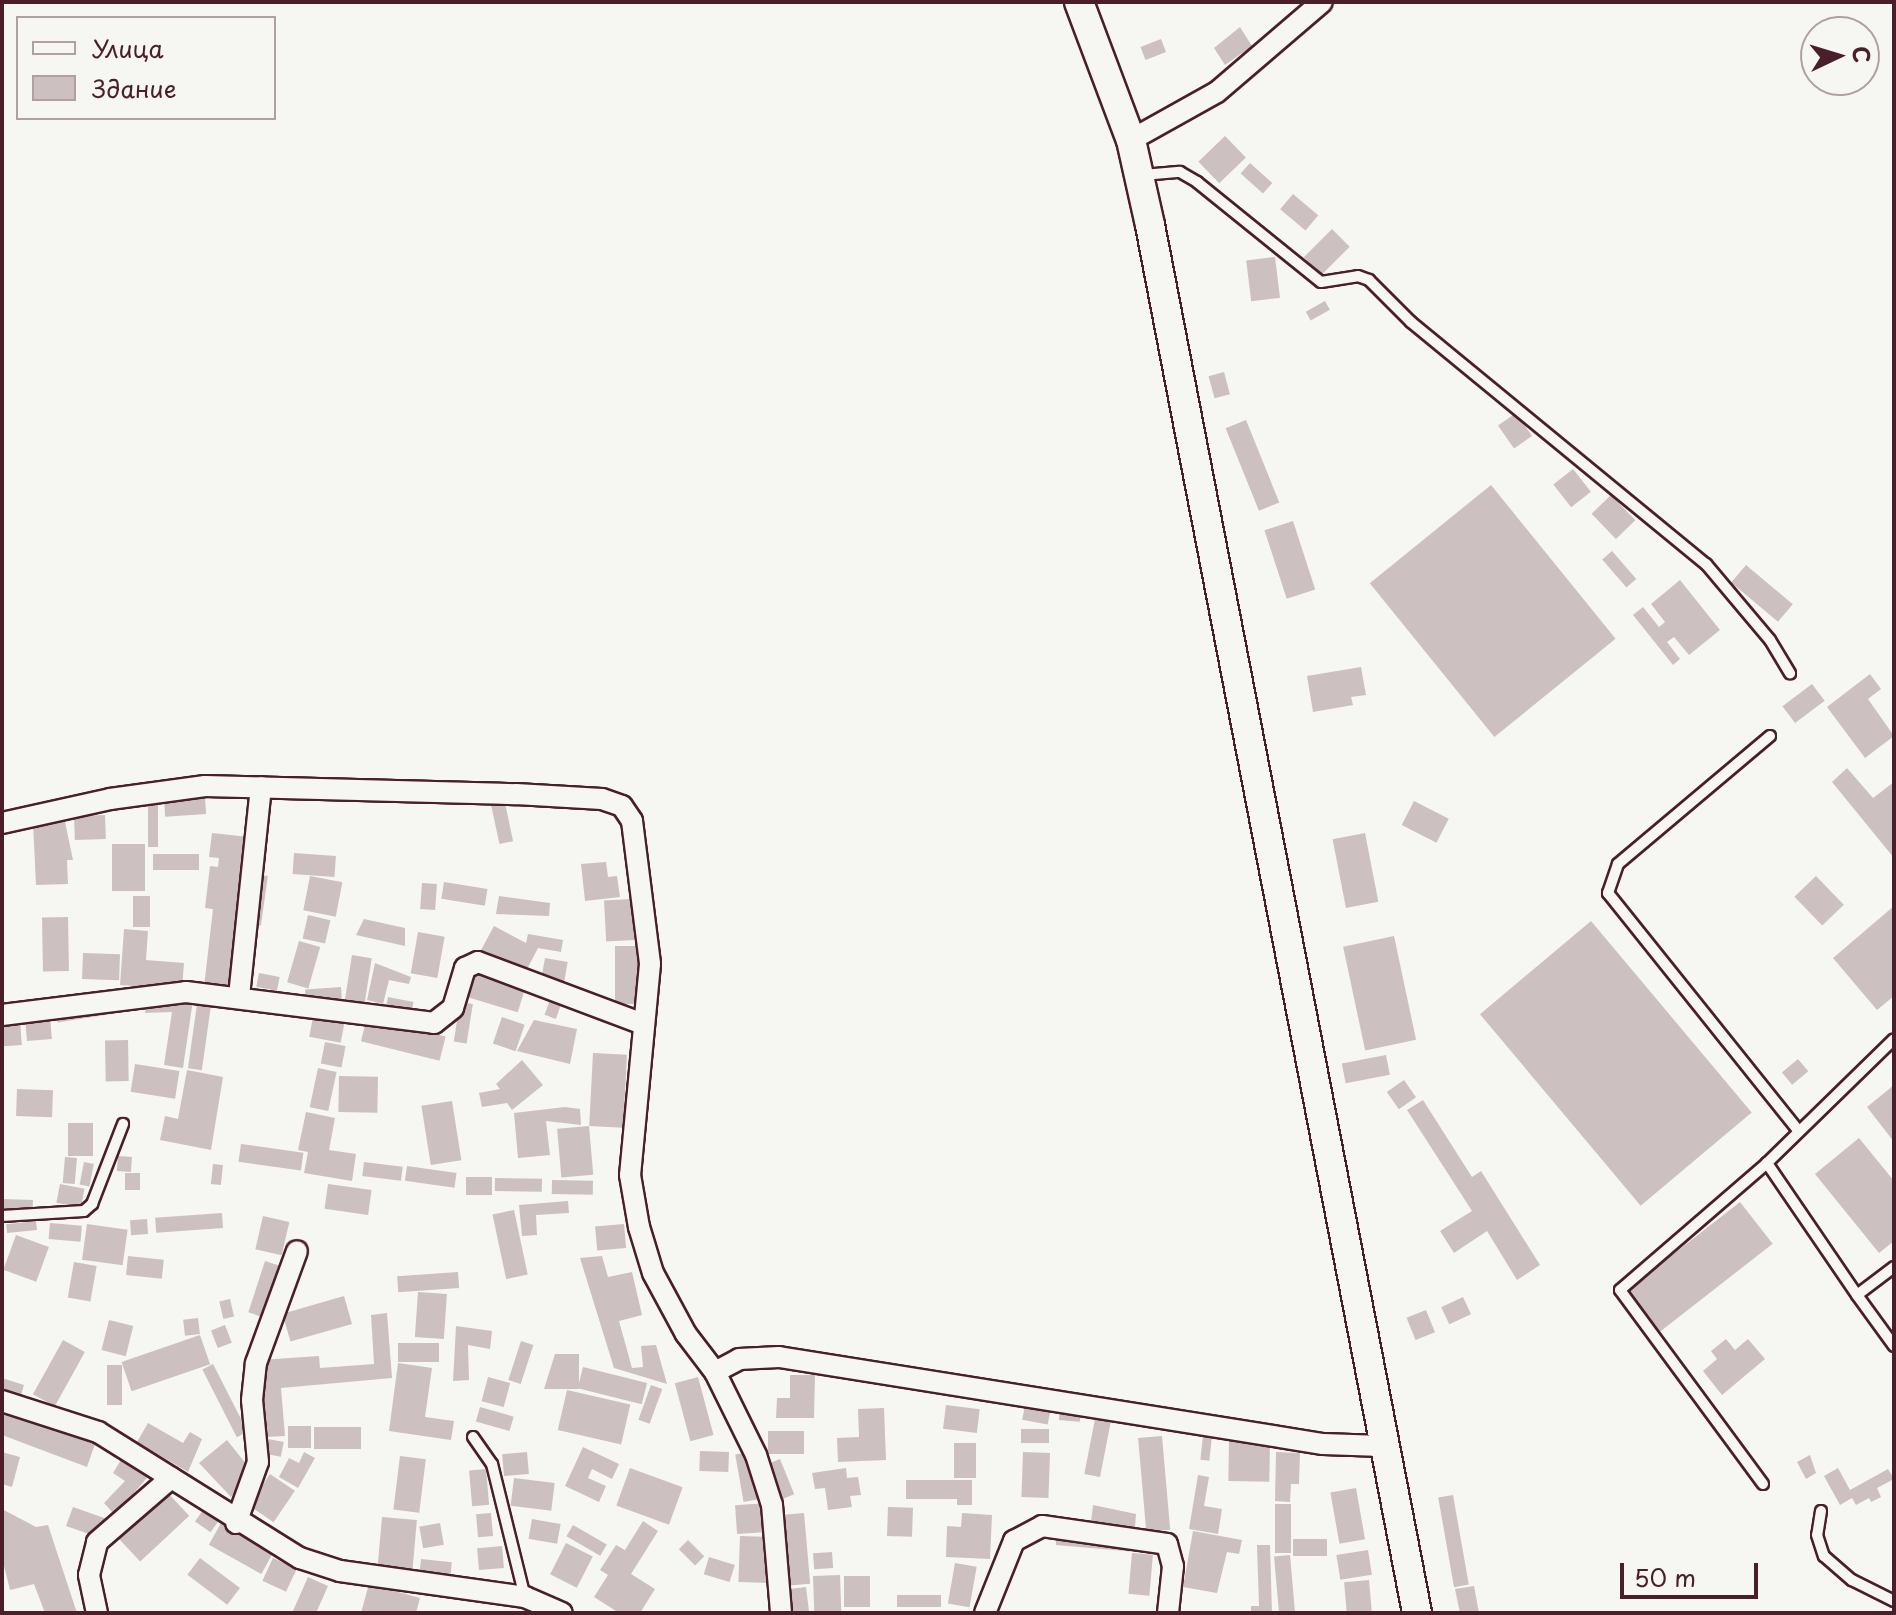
<!DOCTYPE html>
<meta charset="utf-8">
<style>
body{margin:0}
#map{position:relative;width:1896px;height:1615px;overflow:hidden;background:#f6f6f2;font-family:"Playpen Sans",sans-serif}
div>[style]{position:absolute}
.building>*{inset:0;background:#ccc1c0;transform-origin:0 0}
.roads{filter:drop-shadow(2px 0 #4a1f2b) drop-shadow(-2px 0 #4a1f2b) drop-shadow(0 2px #4a1f2b) drop-shadow(0 -2px #4a1f2b)}
.lane>*{height:10px;margin:-5px;padding:0 5px;transform-origin:5px;border-radius:5px;background:#f6f6f2}
.street>*{height:20px;margin:-10px;padding:0 10px;transform-origin:10px;border-radius:10px;background:#f6f6f2}
.secondary>*{height:28px;margin:-14px;padding:0 14px;transform-origin:14px;border-radius:14px;background:#f6f6f2}
span{translate:-50% -50%;white-space:nowrap;text-align:center;line-height:1.15;-webkit-text-stroke:6px #f6f6f2;paint-order:stroke}
.frame{position:absolute;inset:0;border:4px solid #4a1f2b;pointer-events:none}
.legend{position:absolute;left:16px;top:16px;width:260px;height:104px;box-sizing:border-box;background:#f6f6f2;border:2px solid #b1a0a2;margin:0;padding:10px 14px;list-style:none;font-size:24px;color:#4a1f2b}
.legend li{display:flex;align-items:center;gap:16px;height:40px}
.legend b{width:40px;border:2px solid #b1a0a2}
.north{position:absolute;left:1800px;top:16px;width:80px;height:80px;box-sizing:border-box;background:#f6f6f2;border:2px solid #b1a0a2;border-radius:50%;rotate:86deg;font-size:22px;font-weight:700;line-height:32px;text-align:center;color:#4a1f2b}
.north::after{content:'';display:block;margin:auto;width:28px;height:36px;background:#4a1f2b;clip-path:polygon(50% 0,100% 100%,50% 72%,0 100%)}
.scale{position:absolute;left:1620px;top:1563px;width:138px;height:36px;box-sizing:border-box;border:4px solid #4a1f2b;border-top:0;padding-left:10px;font-size:24px;line-height:28px;white-space:nowrap;color:#4a1f2b;-webkit-text-stroke:6px #f6f6f2;paint-order:stroke}
</style>
<div id="map">
<div class="building">
<i style="clip-path:polygon(1240px 27px,1252px 46px,1225px 65px,1214px 48px)"></i>
<i style="left:1161px;top:39px;width:14px;height:22px;rotate:69deg"></i>
<i style="left:1225px;top:136px;width:30px;height:37px;rotate:46deg"></i>
<i style="left:1250px;top:163px;width:30px;height:14px;rotate:42deg"></i>
<i style="left:1293px;top:194px;width:33px;height:20px;rotate:40deg"></i>
<i style="left:1332px;top:229px;width:25px;height:40px;rotate:45deg"></i>
<i style="left:1275px;top:257px;width:41px;height:29px;rotate:83deg"></i>
<i style="left:1325px;top:301px;width:10px;height:22px;rotate:61deg"></i>
<i style="left:1224px;top:372px;width:23px;height:16px;rotate:75deg"></i>
<i style="left:1516px;top:413px;width:28px;height:22px;rotate:55deg"></i>
<i style="left:1246px;top:420px;width:89px;height:22px;rotate:68deg"></i>
<i style="left:1573px;top:469px;width:29px;height:25px;rotate:52deg"></i>
<i style="left:1491px;top:485px;width:198px;height:156px;rotate:51deg"></i>
<i style="left:1611px;top:495px;width:35px;height:27px;rotate:46deg"></i>
<i style="left:1293px;top:521px;width:72px;height:30px;rotate:72deg"></i>
<i style="left:1612px;top:551px;width:37px;height:13px;rotate:49deg"></i>
<i style="left:1746px;top:565px;width:61px;height:23px;rotate:40deg"></i>
<i style="clip-path:polygon(1680px 580px,1720px 630px,1689px 655px,1674px 637px,1667px 642px,1680px 659px,1673px 665px,1633px 615px,1643px 607px,1659px 627px,1665px 622px,1651px 604px)"></i>
<i style="clip-path:polygon(1361px 667px,1366px 695px,1351px 697px,1353px 705px,1313px 712px,1307px 676px)"></i>
<i style="clip-path:polygon(1870px 674px,1881px 689px,1868px 699px,1894px 736px,1865px 758px,1827px 707px)"></i>
<i style="left:1812px;top:684px;width:21px;height:37px;rotate:53deg"></i>
<i style="clip-path:polygon(1847px 768px,1873px 798px,1894px 782px,1894px 858px,1832px 782px)"></i>
<i style="left:205px;top:798px;width:16px;height:41px;rotate:86deg"></i>
<i style="left:1414px;top:801px;width:39px;height:27px;rotate:27deg"></i>
<i style="left:505px;top:803px;width:39px;height:14px;rotate:78deg"></i>
<i style="left:148px;top:805px;width:10px;height:42px"></i>
<i style="left:105px;top:815px;width:24px;height:31px;rotate:88deg"></i>
<i style="clip-path:polygon(65px 822px,73px 860px,67px 860px,68px 884px,36px 885px,33px 823px)"></i>
<i style="clip-path:polygon(212px 833px,249px 837px,232px 990px,204px 987px,213px 909px,205px 908px,210px 866px,218px 867px,219px 858px,209px 857px)"></i>
<i style="left:1365px;top:833px;width:70px;height:33px;rotate:79deg"></i>
<i style="left:145px;top:844px;width:47px;height:33px;rotate:90deg"></i>
<i style="left:294px;top:853px;width:42px;height:21px;rotate:4deg"></i>
<i style="left:153px;top:854px;width:46px;height:16px"></i>
<i style="clip-path:polygon(606px 862px,608px 877px,617px 876px,620px 897px,585px 901px,581px 864px)"></i>
<i style="left:254px;top:874px;width:14px;height:50px;rotate:8deg"></i>
<i style="left:310px;top:876px;width:33px;height:35px;rotate:11deg"></i>
<i style="left:1816px;top:876px;width:40px;height:30px;rotate:46deg"></i>
<i style="left:444px;top:882px;width:44px;height:17px;rotate:9deg"></i>
<i style="left:422px;top:883px;width:15px;height:26px;rotate:4deg"></i>
<i style="left:133px;top:896px;width:17px;height:31px"></i>
<i style="clip-path:polygon(499px 896px,550px 903px,549px 916px,496px 914px)"></i>
<i style="left:632px;top:899px;width:41px;height:28px;rotate:87deg"></i>
<i style="clip-path:polygon(1894px 906px,1894px 996px,1877px 1010px,1833px 958px)"></i>
<i style="left:308px;top:915px;width:23px;height:24px;rotate:13deg"></i>
<i style="left:68px;top:917px;width:54px;height:26px;rotate:89deg"></i>
<i style="clip-path:polygon(364px 919px,405px 928px,405px 946px,356px 935px)"></i>
<i style="left:1591px;top:921px;width:250px;height:145px;rotate:50deg"></i>
<i style="clip-path:polygon(494px 926px,526px 943px,528px 934px,563px 940px,561px 952px,538px 948px,525px 973px,481px 950px)"></i>
<i style="clip-path:polygon(124px 929px,148px 931px,146px 960px,184px 963px,182px 989px,120px 985px)"></i>
<i style="left:418px;top:932px;width:27px;height:42px;rotate:10deg"></i>
<i style="left:1394px;top:936px;width:106px;height:52px;rotate:78deg"></i>
<i style="left:299px;top:941px;width:22px;height:43px;rotate:16deg"></i>
<i style="left:615px;top:946px;width:23px;height:58px"></i>
<i style="left:83px;top:953px;width:37px;height:26px;rotate:2deg"></i>
<i style="left:352px;top:955px;width:20px;height:45px;rotate:9deg"></i>
<i style="left:545px;top:958px;width:23px;height:22px;rotate:10deg"></i>
<i style="clip-path:polygon(375px 963px,411px 977px,409px 984px,389px 980px,383px 1004px,367px 1000px)"></i>
<i style="left:472px;top:967px;width:57px;height:30px;rotate:17deg"></i>
<i style="left:259px;top:973px;width:21px;height:14px;rotate:11deg"></i>
<i style="left:341px;top:987px;width:13px;height:36px;rotate:86deg"></i>
<i style="left:198px;top:997px;width:14px;height:72px;rotate:8deg"></i>
<i style="left:388px;top:997px;width:26px;height:14px;rotate:11deg"></i>
<i style="left:551px;top:997px;width:12px;height:19px;rotate:20deg"></i>
<i style="clip-path:polygon(147px 999px,193px 1000px,183px 1068px,164px 1065px,172px 1012px,145px 1013px)"></i>
<i style="left:123px;top:1000px;width:12px;height:68px;rotate:81deg"></i>
<i style="left:460px;top:1002px;width:13px;height:40px;rotate:9deg"></i>
<i style="left:50px;top:1017px;width:22px;height:25px;rotate:85deg"></i>
<i style="left:313px;top:1017px;width:32px;height:20px;rotate:11deg"></i>
<i style="left:367px;top:1017px;width:81px;height:25px;rotate:14deg"></i>
<i style="left:502px;top:1017px;width:24px;height:28px;rotate:19deg"></i>
<i style="left:20px;top:1019px;width:26px;height:18px;rotate:86deg"></i>
<i style="clip-path:polygon(534px 1020px,577px 1029px,570px 1064px,517px 1051px)"></i>
<i style="left:128px;top:1040px;width:41px;height:23px;rotate:89deg"></i>
<i style="left:325px;top:1042px;width:21px;height:22px;rotate:11deg"></i>
<i style="left:593px;top:1053px;width:34px;height:73px;rotate:3deg"></i>
<i style="left:1386px;top:1055px;width:20px;height:45px;rotate:79deg"></i>
<i style="left:1798px;top:1059px;width:16px;height:21px;rotate:50deg"></i>
<i style="clip-path:polygon(522px 1060px,543px 1085px,512px 1110px,507px 1103px,482px 1107px,479px 1093px,500px 1089px,496px 1084px)"></i>
<i style="left:135px;top:1064px;width:45px;height:28px;rotate:9deg"></i>
<i style="left:318px;top:1068px;width:19px;height:40px;rotate:12deg"></i>
<i style="clip-path:polygon(187px 1070px,223px 1077px,211px 1150px,160px 1140px,165px 1116px,178px 1119px)"></i>
<i style="left:339px;top:1076px;width:39px;height:36px;rotate:1deg"></i>
<i style="left:1404px;top:1080px;width:21px;height:21px;rotate:55deg"></i>
<i style="clip-path:polygon(1894px 1085px,1894px 1142px,1867px 1107px)"></i>
<i style="left:17px;top:1089px;width:36px;height:27px;rotate:2deg"></i>
<i style="clip-path:polygon(1423px 1100px,1472px 1177px,1481px 1171px,1540px 1265px,1517px 1280px,1487px 1231px,1454px 1253px,1440px 1231px,1472px 1211px,1407px 1110px)"></i>
<i style="left:452px;top:1101px;width:60px;height:31px;rotate:81deg"></i>
<i style="clip-path:polygon(565px 1107px,580px 1109px,581px 1125px,546px 1121px,550px 1155px,518px 1158px,514px 1113px)"></i>
<i style="clip-path:polygon(306px 1112px,335px 1118px,329px 1150px,356px 1154px,352px 1181px,304px 1173px,308px 1152px,298px 1150px)"></i>
<i style="left:68px;top:1123px;width:25px;height:33px"></i>
<i style="left:589px;top:1126px;width:49px;height:32px;rotate:85deg"></i>
<i style="clip-path:polygon(1859px 1138px,1894px 1181px,1894px 1241px,1879px 1253px,1815px 1174px)"></i>
<i style="left:241px;top:1144px;width:63px;height:18px;rotate:8deg"></i>
<i style="left:118px;top:1156px;width:14px;height:15px;rotate:4deg"></i>
<i style="left:65px;top:1157px;width:12px;height:26px;rotate:5deg"></i>
<i style="left:84px;top:1162px;width:10px;height:23px;rotate:11deg"></i>
<i style="left:364px;top:1162px;width:39px;height:14px;rotate:7deg"></i>
<i style="left:213px;top:1164px;width:10px;height:20px;rotate:6deg"></i>
<i style="left:407px;top:1166px;width:50px;height:15px;rotate:8deg"></i>
<i style="left:125px;top:1173px;width:15px;height:17px"></i>
<i style="left:492px;top:1177px;width:18px;height:26px;rotate:90deg"></i>
<i style="left:495px;top:1178px;width:47px;height:13px;rotate:1deg"></i>
<i style="left:552px;top:1180px;width:41px;height:14px;rotate:1deg"></i>
<i style="left:60px;top:1184px;width:25px;height:19px;rotate:11deg"></i>
<i style="left:328px;top:1184px;width:44px;height:25px;rotate:8deg"></i>
<i style="left:2px;top:1199px;width:31px;height:11px;rotate:2deg"></i>
<i style="clip-path:polygon(568px 1201px,569px 1213px,536px 1215px,537px 1235px,522px 1236px,519px 1205px)"></i>
<i style="left:1740px;top:1202px;width:53px;height:143px;rotate:52deg"></i>
<i style="left:514px;top:1210px;width:66px;height:22px;rotate:78deg"></i>
<i style="left:222px;top:1213px;width:15px;height:67px;rotate:86deg"></i>
<i style="left:263px;top:1216px;width:27px;height:34px;rotate:13deg"></i>
<i style="left:147px;top:1219px;width:15px;height:17px;rotate:86deg"></i>
<i style="left:36px;top:1221px;width:9px;height:30px;rotate:84deg"></i>
<i style="left:50px;top:1223px;width:32px;height:16px;rotate:5deg"></i>
<i style="left:87px;top:1224px;width:41px;height:36px;rotate:8deg"></i>
<i style="left:624px;top:1224px;width:24px;height:29px;rotate:85deg"></i>
<i style="left:16px;top:1235px;width:35px;height:37px;rotate:20deg"></i>
<i style="left:128px;top:1256px;width:36px;height:19px;rotate:6deg"></i>
<i style="clip-path:polygon(602px 1256px,608px 1277px,632px 1272px,642px 1315px,619px 1321px,632px 1368px,643px 1367px,641px 1346px,656px 1345px,667px 1384px,614px 1368px,580px 1258px)"></i>
<i style="left:265px;top:1261px;width:22px;height:54px;rotate:18deg"></i>
<i style="left:74px;top:1262px;width:23px;height:36px;rotate:10deg"></i>
<i style="left:458px;top:1272px;width:16px;height:61px;rotate:86deg"></i>
<i style="left:418px;top:1292px;width:29px;height:45px;rotate:4deg"></i>
<i style="left:344px;top:1296px;width:29px;height:64px;rotate:74deg"></i>
<i style="left:1463px;top:1297px;width:19px;height:24px;rotate:65deg"></i>
<i style="left:230px;top:1299px;width:18px;height:11px;rotate:77deg"></i>
<i style="left:1426px;top:1310px;width:24px;height:21px;rotate:68deg"></i>
<i style="clip-path:polygon(387px 1313px,392px 1378px,281px 1388px,285px 1436px,266px 1437px,260px 1360px,319px 1356px,320px 1368px,374px 1364px,371px 1315px)"></i>
<i style="left:198px;top:1318px;width:16px;height:15px;rotate:83deg"></i>
<i style="left:109px;top:1320px;width:25px;height:31px;rotate:14deg"></i>
<i style="left:225px;top:1325px;width:19px;height:15px;rotate:69deg"></i>
<i style="clip-path:polygon(456px 1326px,492px 1331px,490px 1349px,468px 1345px,469px 1380px,453px 1381px)"></i>
<i style="left:200px;top:1335px;width:31px;height:83px;rotate:71deg"></i>
<i style="clip-path:polygon(1726px 1339px,1735px 1350px,1748px 1339px,1765px 1359px,1722px 1395px,1703px 1371px,1717px 1359px,1711px 1351px)"></i>
<i style="left:63px;top:1340px;width:25px;height:62px;rotate:29deg"></i>
<i style="left:521px;top:1341px;width:13px;height:41px;rotate:18deg"></i>
<i style="left:398px;top:1343px;width:41px;height:19px"></i>
<i style="clip-path:polygon(555px 1354px,579px 1354px,579px 1389px,544px 1389px)"></i>
<i style="clip-path:polygon(398px 1363px,432px 1368px,425px 1417px,454px 1421px,451px 1440px,389px 1431px)"></i>
<i style="left:213px;top:1364px;width:76px;height:12px;rotate:63deg"></i>
<i style="left:122px;top:1365px;width:40px;height:15px;rotate:90deg"></i>
<i style="left:583px;top:1367px;width:66px;height:22px;rotate:14deg"></i>
<i style="clip-path:polygon(790px 1375px,815px 1375px,814px 1418px,776px 1418px,777px 1398px,790px 1398px)"></i>
<i style="left:488px;top:1377px;width:23px;height:25px;rotate:15deg"></i>
<i style="left:698px;top:1377px;width:60px;height:24px;rotate:75deg"></i>
<i style="clip-path:polygon(2px 1378px,24px 1385px,21px 1395px,2px 1390px)"></i>
<i style="left:651px;top:1385px;width:12px;height:37px;rotate:20deg"></i>
<i style="left:567px;top:1390px;width:65px;height:41px;rotate:13deg"></i>
<i style="left:1026px;top:1400px;width:26px;height:20px;rotate:11deg"></i>
<i style="left:946px;top:1405px;width:34px;height:24px;rotate:7deg"></i>
<i style="left:480px;top:1407px;width:35px;height:15px;rotate:16deg"></i>
<i style="left:1060px;top:1407px;width:21px;height:13px;rotate:5deg"></i>
<i style="clip-path:polygon(884px 1408px,886px 1460px,838px 1462px,837px 1438px,859px 1437px,858px 1409px)"></i>
<i style="clip-path:polygon(2px 1411px,96px 1441px,87px 1467px,2px 1435px)"></i>
<i style="left:1095px;top:1419px;width:16px;height:56px;rotate:11deg"></i>
<i style="clip-path:polygon(148px 1423px,183px 1443px,190px 1432px,202px 1439px,188px 1472px,137px 1442px)"></i>
<i style="left:288px;top:1426px;width:23px;height:22px"></i>
<i style="left:361px;top:1427px;width:22px;height:47px;rotate:90deg"></i>
<i style="left:1021px;top:1429px;width:28px;height:14px"></i>
<i style="left:804px;top:1431px;width:23px;height:36px;rotate:90deg"></i>
<i style="left:1203px;top:1435px;width:9px;height:25px;rotate:6deg"></i>
<i style="left:1162px;top:1436px;width:94px;height:24px;rotate:85deg"></i>
<i style="left:268px;top:1439px;width:16px;height:15px;rotate:11deg"></i>
<i style="clip-path:polygon(227px 1440px,251px 1470px,231px 1497px,199px 1463px)"></i>
<i style="left:1229px;top:1440px;width:41px;height:41px;rotate:1deg"></i>
<i style="left:954px;top:1443px;width:22px;height:35px"></i>
<i style="clip-path:polygon(583px 1447px,619px 1464px,612px 1479px,592px 1469px,588px 1478px,606px 1486px,599px 1502px,565px 1486px)"></i>
<i style="left:700px;top:1451px;width:29px;height:20px;rotate:2deg"></i>
<i style="clip-path:polygon(2px 1452px,20px 1457px,12px 1487px,2px 1484px)"></i>
<i style="clip-path:polygon(304px 1452px,315px 1458px,298px 1488px,279px 1477px,289px 1458px,299px 1463px)"></i>
<i style="left:527px;top:1452px;width:22px;height:25px;rotate:85deg"></i>
<i style="left:750px;top:1452px;width:48px;height:15px;rotate:80deg"></i>
<i style="left:1023px;top:1452px;width:27px;height:45px;rotate:2deg"></i>
<i style="clip-path:polygon(1276px 1452px,1300px 1453px,1299px 1484px,1291px 1484px,1290px 1502px,1275px 1501px)"></i>
<i style="clip-path:polygon(124px 1455px,151px 1473px,115px 1515px,104px 1503px,125px 1481px,113px 1473px)"></i>
<i style="clip-path:polygon(1810px 1455px,1816px 1473px,1806px 1479px,1797px 1462px)"></i>
<i style="left:400px;top:1456px;width:26px;height:54px;rotate:7deg"></i>
<i style="left:780px;top:1459px;width:38px;height:16px;rotate:68deg"></i>
<i style="left:630px;top:1468px;width:56px;height:40px;rotate:20deg"></i>
<i style="clip-path:polygon(846px 1468px,847px 1478px,858px 1477px,861px 1495px,850px 1496px,852px 1507px,828px 1510px,825px 1488px,815px 1489px,812px 1473px)"></i>
<i style="clip-path:polygon(1838px 1468px,1850px 1490px,1888px 1469px,1894px 1479px,1877px 1488px,1881px 1497px,1871px 1502px,1869px 1498px,1856px 1505px,1852px 1498px,1840px 1505px,1824px 1476px)"></i>
<i style="left:486px;top:1469px;width:36px;height:17px;rotate:85deg"></i>
<i style="left:270px;top:1474px;width:30px;height:38px;rotate:34deg"></i>
<i style="clip-path:polygon(1198px 1475px,1209px 1477px,1204px 1506px,1222px 1509px,1218px 1534px,1189px 1529px)"></i>
<i style="left:514px;top:1478px;width:41px;height:28px;rotate:7deg"></i>
<i style="clip-path:polygon(906px 1480px,972px 1480px,972px 1505px,957px 1505px,957px 1499px,906px 1499px)"></i>
<i style="left:1356px;top:1488px;width:52px;height:26px;rotate:80deg"></i>
<i style="left:166px;top:1491px;width:34px;height:67px;rotate:47deg"></i>
<i style="left:1453px;top:1495px;width:91px;height:15px;rotate:80deg"></i>
<i style="left:766px;top:1503px;width:29px;height:31px;rotate:86deg"></i>
<i style="left:1275px;top:1504px;width:16px;height:49px"></i>
<i style="clip-path:polygon(1093px 1505px,1136px 1514px,1135px 1527px,1091px 1522px)"></i>
<i style="clip-path:polygon(73px 1507px,107px 1519px,92px 1535px,66px 1526px)"></i>
<i style="left:888px;top:1507px;width:25px;height:29px;rotate:2deg"></i>
<i style="clip-path:polygon(2px 1509px,36px 1527px,48px 1525px,77px 1613px,45px 1613px,34px 1584px,10px 1590px,2px 1558px)"></i>
<i style="left:203px;top:1510px;width:19px;height:14px;rotate:35deg"></i>
<i style="left:491px;top:1513px;width:23px;height:15px;rotate:85deg"></i>
<i style="left:804px;top:1513px;width:71px;height:21px;rotate:85deg"></i>
<i style="clip-path:polygon(962px 1513px,992px 1515px,990px 1559px,946px 1557px,947px 1526px,961px 1527px)"></i>
<i style="left:382px;top:1517px;width:35px;height:49px;rotate:5deg"></i>
<i style="left:532px;top:1519px;width:29px;height:20px;rotate:10deg"></i>
<i style="clip-path:polygon(643px 1521px,658px 1531px,631px 1574px,655px 1589px,640px 1613px,619px 1613px,594px 1597px,608px 1575px,600px 1570px,616px 1545px,625px 1550px)"></i>
<i style="left:221px;top:1523px;width:60px;height:25px;rotate:29deg"></i>
<i style="left:440px;top:1523px;width:22px;height:21px;rotate:80deg"></i>
<i style="left:573px;top:1525px;width:39px;height:13px;rotate:30deg"></i>
<i style="left:1057px;top:1531px;width:75px;height:14px;rotate:5deg"></i>
<i style="clip-path:polygon(1193px 1531px,1242px 1540px,1239px 1554px,1227px 1552px,1217px 1593px,1183px 1587px)"></i>
<i style="left:740px;top:1536px;width:30px;height:46px;rotate:2deg"></i>
<i style="left:1293px;top:1539px;width:34px;height:17px"></i>
<i style="left:688px;top:1540px;width:23px;height:13px;rotate:45deg"></i>
<i style="left:566px;top:1543px;width:30px;height:35px;rotate:27deg"></i>
<i style="clip-path:polygon(1257px 1545px,1270px 1545px,1272px 1613px,1251px 1613px,1251px 1606px,1259px 1606px)"></i>
<i style="left:502px;top:1546px;width:22px;height:25px;rotate:85deg"></i>
<i style="left:1368px;top:1550px;width:25px;height:32px;rotate:81deg"></i>
<i style="left:832px;top:1552px;width:16px;height:19px;rotate:86deg"></i>
<i style="left:1132px;top:1553px;width:21px;height:41px;rotate:5deg"></i>
<i style="left:1290px;top:1555px;width:58px;height:16px;rotate:85deg"></i>
<i style="left:709px;top:1557px;width:27px;height:18px;rotate:17deg"></i>
<i style="left:200px;top:1558px;width:50px;height:21px;rotate:37deg"></i>
<i style="left:273px;top:1558px;width:26px;height:25px;rotate:25deg"></i>
<i style="left:421px;top:1559px;width:31px;height:13px;rotate:6deg"></i>
<i style="left:955px;top:1563px;width:22px;height:41px;rotate:10deg"></i>
<i style="left:840px;top:1575px;width:37px;height:27px;rotate:88deg"></i>
<i style="left:844px;top:1576px;width:26px;height:31px"></i>
<i style="clip-path:polygon(308px 1577px,328px 1586px,316px 1613px,292px 1613px)"></i>
<i style="left:1369px;top:1580px;width:33px;height:25px;rotate:85deg"></i>
<i style="clip-path:polygon(369px 1584px,420px 1598px,416px 1613px,361px 1613px)"></i>
<i style="clip-path:polygon(1474px 1586px,1479px 1613px,1460px 1613px,1455px 1589px)"></i>
<i style="left:806px;top:1587px;width:26px;height:16px;rotate:83deg"></i>
<i style="left:897px;top:1595px;width:44px;height:12px"></i>
</div>
<div class="roads">
<div class="lane">
<i style="left:1143px;top:175px;width:37px;rotate:-5deg"></i>
<i style="left:1180px;top:172px;width:20px;rotate:30deg"></i>
<i style="left:1197px;top:182px;width:159px;rotate:38.9deg"></i>
<i style="left:1321px;top:282px;width:37px;rotate:-9deg"></i>
<i style="left:1358px;top:276px;width:12px;rotate:20deg"></i>
<i style="left:1369px;top:280px;width:59px;rotate:45deg"></i>
<i style="left:1411px;top:322px;width:382px;rotate:39.4deg"></i>
<i style="left:1706px;top:564px;width:99px;rotate:49.9deg"></i>
<i style="left:1770px;top:640px;width:39px;rotate:59deg"></i>
<i style="left:1770px;top:736px;width:199px;rotate:139.9deg"></i>
<i style="left:1618px;top:864px;width:31px;rotate:109deg"></i>
<i style="left:1608px;top:893px;width:304px;rotate:51.3deg"></i>
<i style="left:2px;top:1216px;width:82px;rotate:-3.5deg"></i>
<i style="left:84px;top:1211px;width:11px;rotate:-41deg"></i>
<i style="left:92px;top:1204px;width:86px;rotate:-68.8deg"></i>
<i style="left:1894px;top:1267px;width:46px;rotate:142.9deg"></i>
<i style="left:1857px;top:1295px;width:63px;rotate:54deg"></i>
<i style="left:1857px;top:1295px;width:160px;rotate:-124.3deg"></i>
<i style="left:1767px;top:1163px;width:177px;rotate:-44.3deg"></i>
<i style="left:473px;top:1437px;width:33px;rotate:55deg"></i>
<i style="left:492px;top:1464px;width:137px;rotate:76.1deg"></i>
<i style="left:1763px;top:1484px;width:241px;rotate:-126.4deg"></i>
<i style="left:1620px;top:1290px;width:194px;rotate:-40.8deg"></i>
<i style="left:1821px;top:1511px;width:24px;rotate:99deg"></i>
<i style="left:1817px;top:1535px;width:22px;rotate:72deg"></i>
<i style="left:1824px;top:1556px;width:37px;rotate:41deg"></i>
<i style="left:1852px;top:1580px;width:47px;rotate:26.6deg"></i>
</div>
<div class="street">
<i style="left:1131px;top:140px;width:98px;rotate:-29.2deg"></i>
<i style="left:1217px;top:92px;width:138px;rotate:-40.6deg"></i>
<i style="left:2px;top:823px;width:111px;rotate:-12.5deg"></i>
<i style="left:110px;top:799px;width:96px;rotate:-7.8deg"></i>
<i style="left:205px;top:786px;width:311px;rotate:1.5deg"></i>
<i style="left:516px;top:794px;width:86px;rotate:3.3deg"></i>
<i style="left:602px;top:799px;width:21px;rotate:19deg"></i>
<i style="left:622px;top:806px;width:18px;rotate:56deg"></i>
<i style="left:632px;top:821px;width:144px;rotate:82.8deg"></i>
<i style="left:650px;top:964px;width:212px;rotate:95.4deg"></i>
<i style="left:630px;top:1175px;width:53px;rotate:80.2deg"></i>
<i style="left:639px;top:1227px;width:48px;rotate:73.1deg"></i>
<i style="left:653px;top:1273px;width:69px;rotate:61.6deg"></i>
<i style="left:686px;top:1334px;width:48px;rotate:52.7deg"></i>
<i style="left:715px;top:1372px;width:93px;rotate:63.7deg"></i>
<i style="left:756px;top:1455px;width:52px;rotate:72.3deg"></i>
<i style="left:772px;top:1505px;width:108px;rotate:85.2deg"></i>
<i style="left:239px;top:996px;width:210px;rotate:-84deg"></i>
<i style="left:2px;top:1015px;width:185px;rotate:-7.1deg"></i>
<i style="left:186px;top:992px;width:250px;rotate:7.1deg"></i>
<i style="left:434px;top:1023px;width:24px;rotate:-38deg"></i>
<i style="left:453px;top:1008px;width:42px;rotate:-73.3deg"></i>
<i style="left:465px;top:968px;width:14px;rotate:-25deg"></i>
<i style="left:478px;top:962px;width:176px;rotate:20.6deg"></i>
<i style="left:715px;top:1372px;width:27px;rotate:-28deg"></i>
<i style="left:739px;top:1359px;width:40px;rotate:-2.9deg"></i>
<i style="left:779px;top:1357px;width:551px;rotate:9.09deg"></i>
<i style="left:1323px;top:1444px;width:59px;rotate:1.9deg"></i>
<i style="left:2px;top:1401px;width:101px;rotate:17.9deg"></i>
<i style="left:98px;top:1432px;width:238px;rotate:32deg"></i>
<i style="left:300px;top:1558px;width:42px;rotate:18deg"></i>
<i style="left:340px;top:1571px;width:187px;rotate:8deg"></i>
<i style="left:525px;top:1597px;width:40px;rotate:23.4deg"></i>
<i style="left:236px;top:1523px;width:65px;rotate:-70.2deg"></i>
<i style="left:258px;top:1462px;width:62px;rotate:-95.5deg"></i>
<i style="left:252px;top:1400px;width:37px;rotate:-84deg"></i>
<i style="left:256px;top:1363px;width:119px;rotate:-69.9deg"></i>
<i style="left:97px;top:1613px;width:39px;rotate:-102deg"></i>
<i style="left:89px;top:1575px;width:34px;rotate:-76deg"></i>
<i style="left:97px;top:1542px;width:98px;rotate:-40.9deg"></i>
<i style="left:985px;top:1613px;width:78px;rotate:-68.1deg"></i>
<i style="left:1014px;top:1541px;width:32px;rotate:-28deg"></i>
<i style="left:1042px;top:1526px;width:126px;rotate:8.2deg"></i>
<i style="left:1167px;top:1544px;width:23px;rotate:75deg"></i>
<i style="left:1173px;top:1566px;width:47px;rotate:96.1deg"></i>
</div>
<div class="secondary">
<i style="left:1079px;top:2px;width:147px;rotate:69.4deg"></i>
<i style="left:1131px;top:140px;width:87px;rotate:77.4deg"></i>
<i style="left:1150px;top:225px;width:1413px;rotate:79.11deg"></i>
</div>
</div>
<div class="frame"></div>
<ul class="legend">
<li><b style="height:10px;background:#f6f6f2"></b>Улица</li>
<li><b style="height:22px;background:#ccc1c0"></b>Здание</li>
</ul>
<div class="north">С</div>
<div class="scale">50 m</div>
</div>
